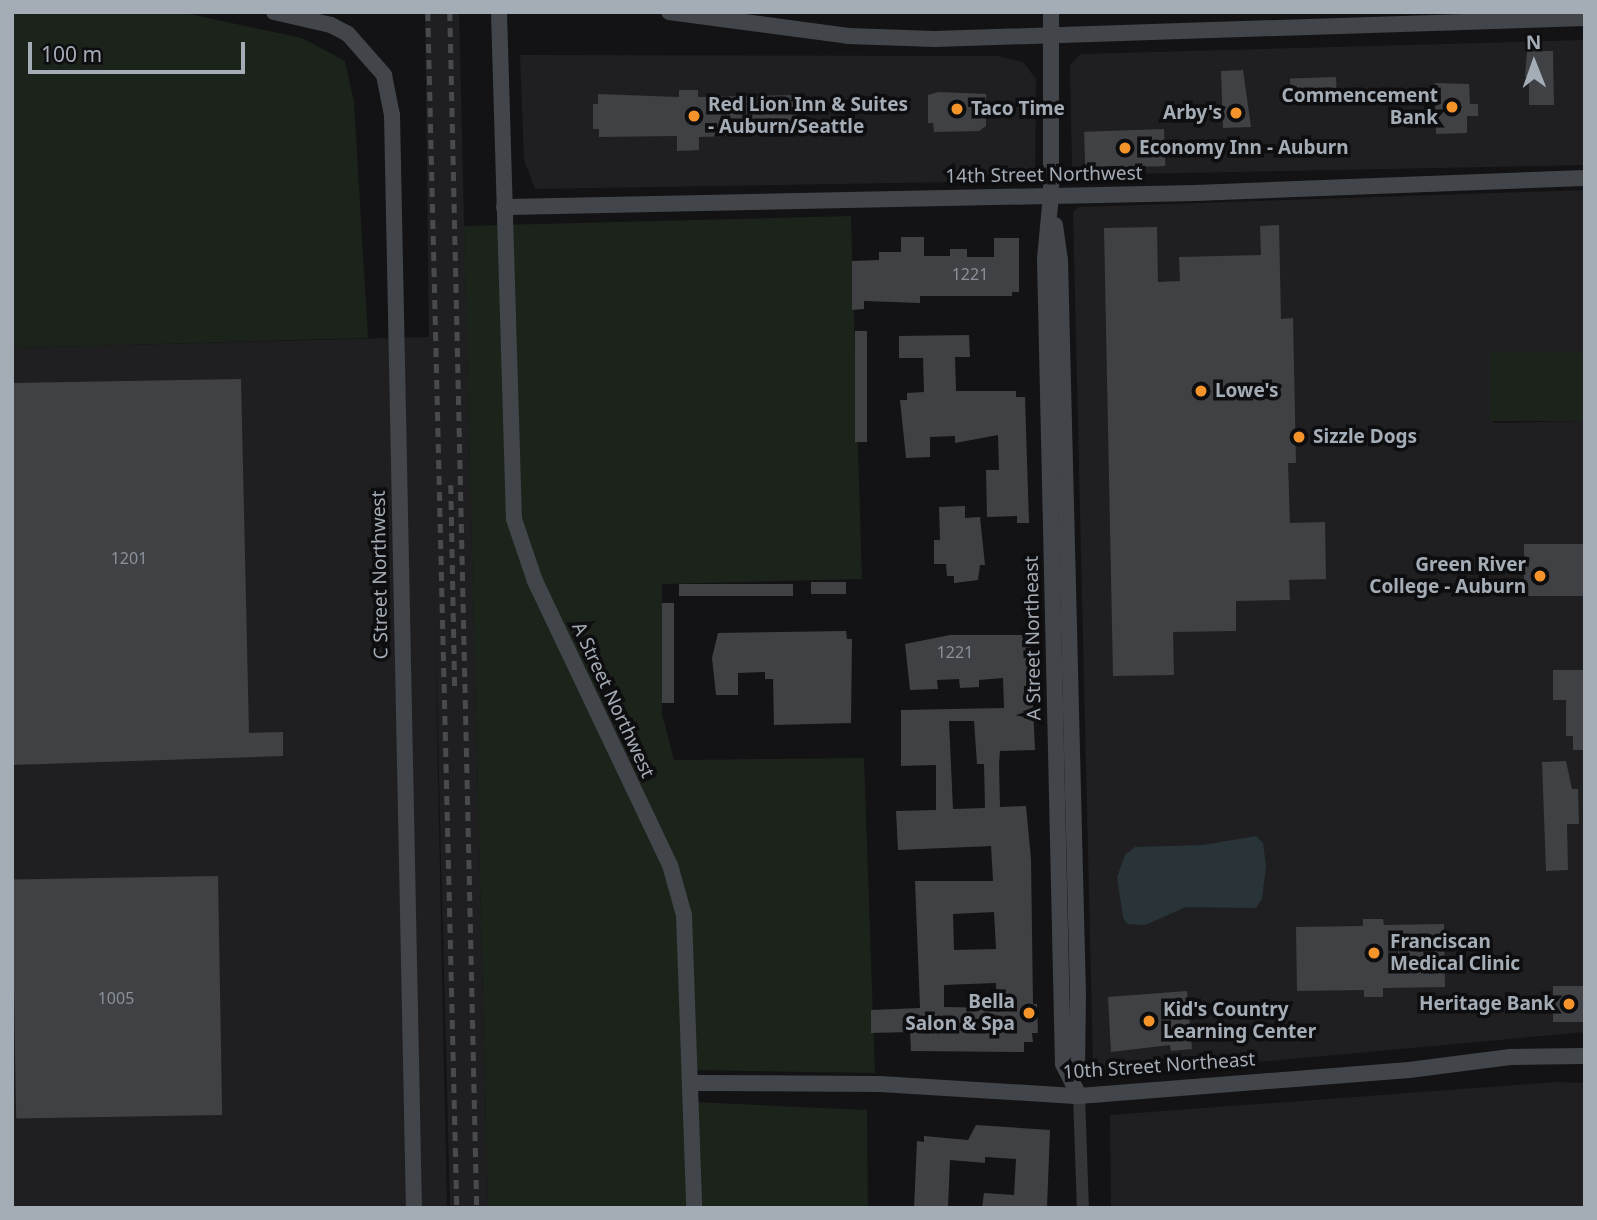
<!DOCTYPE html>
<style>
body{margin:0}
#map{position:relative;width:1597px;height:1220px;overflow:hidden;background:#131315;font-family:"Noto Sans",sans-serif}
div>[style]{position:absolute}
.built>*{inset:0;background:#1f1f22}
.green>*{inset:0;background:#1b231b;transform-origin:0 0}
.water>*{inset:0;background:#293439}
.building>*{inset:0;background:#3f4145;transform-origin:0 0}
.street>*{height:12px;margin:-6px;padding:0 6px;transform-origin:6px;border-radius:6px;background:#34363a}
.secondary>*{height:16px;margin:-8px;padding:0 8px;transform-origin:8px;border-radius:8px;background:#42454a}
.rail>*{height:4.5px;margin-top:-2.25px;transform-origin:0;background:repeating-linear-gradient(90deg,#474a4f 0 9px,transparent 0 16px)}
.dots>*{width:19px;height:19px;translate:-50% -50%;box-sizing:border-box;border:4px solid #0e0e10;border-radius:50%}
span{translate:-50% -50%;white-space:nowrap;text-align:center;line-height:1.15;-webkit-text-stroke:7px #0e0e10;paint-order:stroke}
.number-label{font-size:16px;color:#8b919a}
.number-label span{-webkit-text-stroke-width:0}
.poi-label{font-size:19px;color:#a4acb6;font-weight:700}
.right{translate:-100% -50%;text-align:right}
.left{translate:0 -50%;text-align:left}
.street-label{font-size:19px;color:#a4acb6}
.frame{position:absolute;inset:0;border:14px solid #a4acb6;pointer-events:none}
.north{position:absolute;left:1499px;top:28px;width:70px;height:70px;-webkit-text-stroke:5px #0e0e10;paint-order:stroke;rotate:359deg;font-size:19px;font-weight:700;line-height:28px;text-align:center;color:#a4acb6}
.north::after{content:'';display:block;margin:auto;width:24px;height:32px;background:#a4acb6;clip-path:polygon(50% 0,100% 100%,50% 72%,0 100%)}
.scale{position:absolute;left:28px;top:42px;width:217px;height:32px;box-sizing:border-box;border:4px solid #a4acb6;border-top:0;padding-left:9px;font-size:21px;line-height:24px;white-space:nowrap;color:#a4acb6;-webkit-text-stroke:5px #0e0e10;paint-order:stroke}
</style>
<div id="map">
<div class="built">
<i style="clip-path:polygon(425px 12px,459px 12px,488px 1208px,450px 1208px,434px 583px,447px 1208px,12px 1208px,12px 348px,429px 337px)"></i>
<i style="clip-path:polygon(1585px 40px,1585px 165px,1083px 175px,1072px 170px,1070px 65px,1081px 54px)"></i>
<i style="clip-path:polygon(520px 55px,997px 56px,1023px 62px,1036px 79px,1035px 172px,1023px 181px,535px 189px,524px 160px)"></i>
<i style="clip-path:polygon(1585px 190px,1585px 352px,1490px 354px,1493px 423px,1585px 421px,1585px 1032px,1106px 1076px,1093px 1065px,1073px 212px,1079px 207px)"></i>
<i style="clip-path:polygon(1556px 1082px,1585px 1083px,1585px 1208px,1111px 1208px,1110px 1115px)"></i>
</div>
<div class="green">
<i style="clip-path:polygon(12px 12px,180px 12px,302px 38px,345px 61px,354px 102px,368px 338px,12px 348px)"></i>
<i style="clip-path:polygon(851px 216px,862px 579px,662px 584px,662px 714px,674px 760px,864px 758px,875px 1073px,693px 1070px,693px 1102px,867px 1110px,868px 1208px,488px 1208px,464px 226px)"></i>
<i style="left:1585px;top:352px;width:69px;height:95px;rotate:90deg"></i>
</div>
<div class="water">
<i style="clip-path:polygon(1256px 836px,1263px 843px,1266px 866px,1262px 899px,1256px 908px,1186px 907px,1145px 925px,1127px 924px,1123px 917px,1117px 877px,1125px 855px,1135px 847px,1203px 845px)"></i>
</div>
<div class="building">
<i style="clip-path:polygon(1527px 51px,1553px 51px,1554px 105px,1529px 105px,1529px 77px,1525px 77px)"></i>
<i style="clip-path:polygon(1243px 70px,1251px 127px,1223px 128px,1221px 71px)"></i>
<i style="left:1336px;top:77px;width:25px;height:46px;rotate:88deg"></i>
<i style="clip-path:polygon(1435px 83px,1469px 84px,1470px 104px,1478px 104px,1478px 116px,1467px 116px,1467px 133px,1436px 134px)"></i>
<i style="clip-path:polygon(679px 90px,698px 90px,698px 97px,795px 95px,796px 134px,699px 137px,699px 150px,677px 151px,677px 136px,599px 137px,599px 129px,593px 129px,593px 104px,598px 104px,598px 94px,679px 97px)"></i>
<i style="clip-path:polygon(938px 92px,986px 94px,986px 126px,979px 131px,934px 132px,933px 123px,928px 123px,928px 95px)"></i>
<i style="left:1164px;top:129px;width:37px;height:80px;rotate:88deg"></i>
<i style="clip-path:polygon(1279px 225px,1281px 319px,1293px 318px,1296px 463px,1288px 463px,1290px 523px,1325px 522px,1326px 579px,1289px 580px,1290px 600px,1236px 601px,1236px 631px,1173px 632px,1174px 675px,1113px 676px,1104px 228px,1157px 227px,1158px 282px,1180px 281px,1179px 257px,1261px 255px,1260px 226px)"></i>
<i style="clip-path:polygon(901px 237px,924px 237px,924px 256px,950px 256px,950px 249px,967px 249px,967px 257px,994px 257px,994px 238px,1019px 238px,1019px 292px,1012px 292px,1012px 296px,920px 296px,920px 303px,864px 301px,864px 309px,852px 310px,852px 261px,879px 260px,879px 252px,901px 252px)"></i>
<i style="left:855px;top:331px;width:12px;height:111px"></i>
<i style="clip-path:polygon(969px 335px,970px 357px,955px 357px,956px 391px,1016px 391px,1016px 397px,1025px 397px,1029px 523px,1017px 523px,1017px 516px,987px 517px,986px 470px,999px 470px,998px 435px,955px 443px,955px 436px,930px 437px,930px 457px,906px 458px,900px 400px,907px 400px,907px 393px,924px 392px,923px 358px,899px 358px,899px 336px)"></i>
<i style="clip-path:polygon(241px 379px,249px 733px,283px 732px,283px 756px,12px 765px,12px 383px)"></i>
<i style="clip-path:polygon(965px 506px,965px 518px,980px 517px,985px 565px,980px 565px,978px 580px,954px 583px,954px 576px,947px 576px,946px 564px,934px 564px,934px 540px,940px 540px,939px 507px)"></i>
<i style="left:1585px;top:544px;width:52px;height:61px;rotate:90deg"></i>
<i style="left:846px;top:582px;width:12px;height:35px;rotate:90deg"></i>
<i style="left:793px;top:584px;width:12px;height:114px;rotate:90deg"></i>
<i style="left:662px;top:603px;width:12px;height:100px"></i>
<i style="clip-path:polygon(846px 631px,847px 639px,852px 639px,851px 723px,774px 725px,773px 679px,765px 679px,765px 672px,738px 673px,738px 695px,716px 695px,712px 658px,718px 633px)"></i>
<i style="clip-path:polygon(evenodd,950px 635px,1023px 635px,1023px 642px,1030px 642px,1035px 750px,1000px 751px,999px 764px,1000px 807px,1026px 806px,1031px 859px,1033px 1004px,1037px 1004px,1038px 1033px,1032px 1033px,1033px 1042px,1024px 1042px,1024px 1052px,911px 1051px,910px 1032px,871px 1033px,871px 1010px,920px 1008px,915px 881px,993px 881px,991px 846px,898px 850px,896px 811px,936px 810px,936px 765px,901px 766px,901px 710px,1004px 708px,1003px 678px,979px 680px,979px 687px,960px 688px,959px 679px,937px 680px,938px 689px,910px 690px,905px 644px,950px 635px,949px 721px,974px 721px,977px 764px,984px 764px,985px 808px,953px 809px,949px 721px,950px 635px,994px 912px,996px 949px,954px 950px,953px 914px,994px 912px,950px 635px,996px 983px,997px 1008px,944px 1007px,944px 985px,996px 983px)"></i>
<i style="clip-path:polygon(1553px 670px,1585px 670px,1585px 750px,1573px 750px,1573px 736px,1566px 736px,1566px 700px,1553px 700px)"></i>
<i style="clip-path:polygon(1566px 761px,1572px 789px,1578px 789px,1579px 824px,1567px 824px,1568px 870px,1546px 871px,1542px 762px)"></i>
<i style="left:218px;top:876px;width:239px;height:206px;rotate:89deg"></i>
<i style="clip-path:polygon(1363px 919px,1383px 919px,1384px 925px,1444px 924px,1445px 987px,1383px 988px,1383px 997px,1364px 997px,1364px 990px,1297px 991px,1296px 927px,1363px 926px)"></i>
<i style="left:1553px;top:986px;width:32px;height:36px"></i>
<i style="clip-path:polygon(1187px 991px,1192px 1049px,1171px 1051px,1170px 1045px,1111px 1052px,1108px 997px)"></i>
<i style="clip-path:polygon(976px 1125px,1050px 1130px,1047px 1208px,982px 1208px,984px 1193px,1014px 1195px,1016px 1159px,985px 1157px,985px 1163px,950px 1160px,948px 1208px,914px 1208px,917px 1141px,924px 1142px,924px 1136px,968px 1140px)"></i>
</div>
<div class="street">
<i style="left:1079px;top:1096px;width:112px;rotate:88deg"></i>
</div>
<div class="secondary">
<i style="left:274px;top:12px;width:58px;rotate:12.8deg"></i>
<i style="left:331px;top:25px;width:19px;rotate:28deg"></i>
<i style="left:348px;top:34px;width:55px;rotate:48.7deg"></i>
<i style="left:384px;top:75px;width:41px;rotate:78.7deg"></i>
<i style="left:392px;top:115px;width:1093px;rotate:88.85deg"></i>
<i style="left:499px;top:12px;width:507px;rotate:88.31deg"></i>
<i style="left:514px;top:519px;width:65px;rotate:71.3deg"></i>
<i style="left:535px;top:581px;width:314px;rotate:64.6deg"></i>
<i style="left:670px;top:865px;width:52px;rotate:74.4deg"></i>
<i style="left:684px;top:915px;width:293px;rotate:88deg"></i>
<i style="left:669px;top:12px;width:181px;rotate:7.6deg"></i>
<i style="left:848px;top:36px;width:87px;rotate:2deg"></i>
<i style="left:935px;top:39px;width:650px;rotate:-1.85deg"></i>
<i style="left:1051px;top:12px;width:183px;rotate:90deg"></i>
<i style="left:1051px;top:195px;width:64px;rotate:95.4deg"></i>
<i style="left:1045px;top:259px;width:805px;rotate:88.72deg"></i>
<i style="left:1063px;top:1064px;width:36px;rotate:63deg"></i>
<i style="left:504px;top:207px;width:691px;rotate:-1.16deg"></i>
<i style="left:1195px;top:193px;width:390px;rotate:-2.2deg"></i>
<i style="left:1055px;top:225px;width:35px;rotate:82deg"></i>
<i style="left:1060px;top:260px;width:734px;rotate:88.6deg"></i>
<i style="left:1078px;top:994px;width:70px;rotate:90.8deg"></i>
<i style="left:1077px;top:1064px;width:15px;rotate:110deg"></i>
<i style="left:693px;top:1083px;width:187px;rotate:0.3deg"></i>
<i style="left:880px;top:1084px;width:199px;rotate:3.5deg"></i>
<i style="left:1079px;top:1096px;width:331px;rotate:-4.5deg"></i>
<i style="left:1409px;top:1070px;width:102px;rotate:-7.3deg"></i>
<i style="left:1510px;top:1057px;width:75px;rotate:-0.8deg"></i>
</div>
<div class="rail">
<i style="left:428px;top:12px;width:1196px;rotate:88.61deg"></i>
<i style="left:450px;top:12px;width:1196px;rotate:88.71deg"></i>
<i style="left:451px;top:485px;width:206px;rotate:88.9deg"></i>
</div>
<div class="dots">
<i style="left:1452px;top:107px;background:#f5942b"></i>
<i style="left:957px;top:109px;background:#f5942b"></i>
<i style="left:1236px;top:113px;background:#f5942b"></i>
<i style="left:694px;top:116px;background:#f5942b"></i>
<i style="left:1125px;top:148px;background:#f5942b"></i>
<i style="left:1201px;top:391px;background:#f5942b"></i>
<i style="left:1299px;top:437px;background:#f5942b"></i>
<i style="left:1540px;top:576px;background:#f5942b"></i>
<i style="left:1374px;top:953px;background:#f5942b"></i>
<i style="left:1569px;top:1004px;background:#f5942b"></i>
<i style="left:1029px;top:1013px;background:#f5942b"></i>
<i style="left:1149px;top:1021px;background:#f5942b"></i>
</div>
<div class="number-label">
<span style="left:970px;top:274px">1221</span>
<span style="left:129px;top:558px">1201</span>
<span style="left:955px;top:652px">1221</span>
<span style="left:116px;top:998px">1005</span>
</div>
<div class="poi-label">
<span class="right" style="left:1438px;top:107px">Commencement<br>Bank</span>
<span class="left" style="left:708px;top:116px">Red Lion Inn &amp; Suites<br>- Auburn/Seattle</span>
<span class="left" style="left:971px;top:109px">Taco Time</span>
<span class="right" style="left:1222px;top:113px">Arby's</span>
<span class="left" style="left:1139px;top:148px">Economy Inn - Auburn</span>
<span class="left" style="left:1215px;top:391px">Lowe's</span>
<span class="left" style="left:1313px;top:437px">Sizzle Dogs</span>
<span class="right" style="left:1526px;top:576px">Green River<br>College - Auburn</span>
<span class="left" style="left:1390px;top:953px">Franciscan<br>Medical Clinic</span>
<span class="right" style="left:1015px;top:1013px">Bella<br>Salon &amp; Spa</span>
<span class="right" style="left:1555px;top:1004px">Heritage Bank</span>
<span class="left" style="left:1163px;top:1021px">Kid's Country<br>Learning Center</span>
</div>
<div class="street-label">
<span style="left:1044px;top:175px;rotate:-1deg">14th Street Northwest</span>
<span style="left:380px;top:575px;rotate:-91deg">C Street Northwest</span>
<span style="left:1033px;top:638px;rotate:-91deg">A Street Northeast</span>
<span style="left:613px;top:700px;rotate:65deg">A Street Northwest</span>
<span style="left:1159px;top:1066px;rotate:-4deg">10th Street Northeast</span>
</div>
<div class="frame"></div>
<div class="north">N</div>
<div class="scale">100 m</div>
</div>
